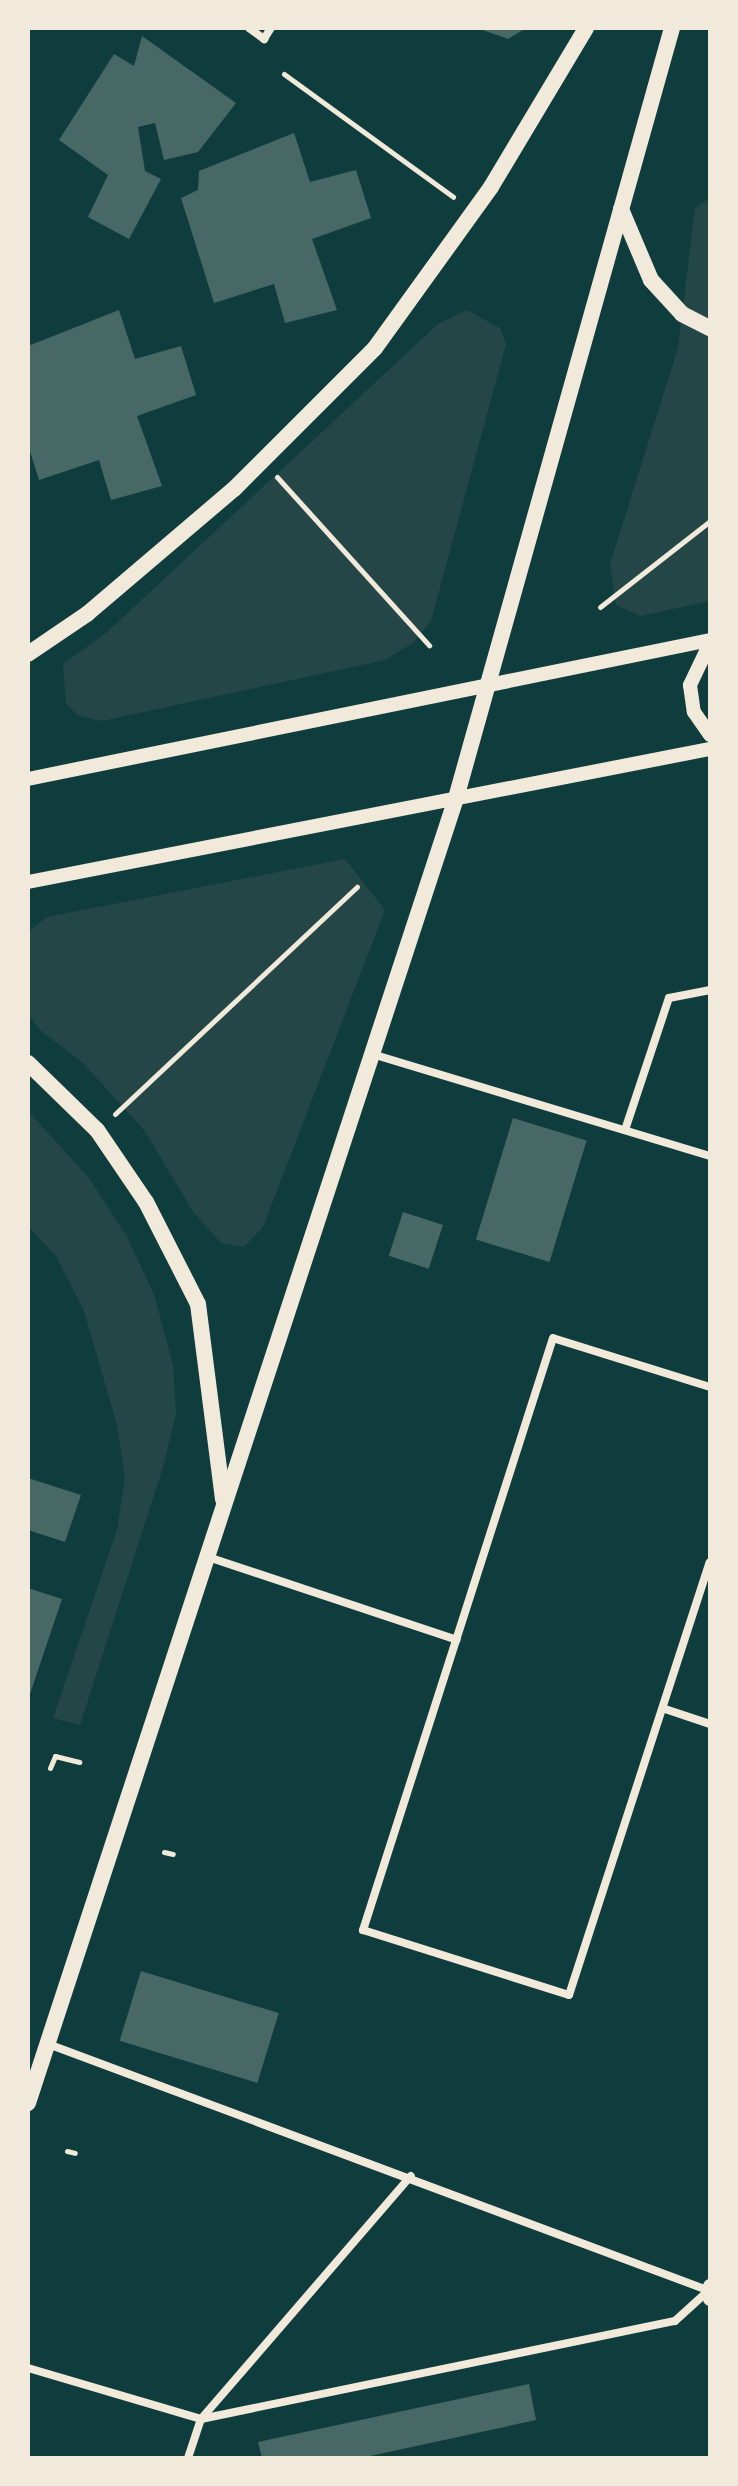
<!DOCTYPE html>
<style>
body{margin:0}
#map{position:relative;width:738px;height:2486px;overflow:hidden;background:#0f3d3e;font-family:Cabin,sans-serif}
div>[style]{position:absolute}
.green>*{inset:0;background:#244646}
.building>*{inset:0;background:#486865;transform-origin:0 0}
.path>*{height:5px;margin:-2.5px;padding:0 2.5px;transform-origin:2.5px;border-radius:2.5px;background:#f1e9da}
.minor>*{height:8px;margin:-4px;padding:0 4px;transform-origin:4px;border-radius:4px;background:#f1e9da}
.tertiary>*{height:14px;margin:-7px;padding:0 7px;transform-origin:7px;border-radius:7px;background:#f1e9da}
.secondary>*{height:16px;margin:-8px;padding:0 8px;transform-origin:8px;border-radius:8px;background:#f1e9da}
span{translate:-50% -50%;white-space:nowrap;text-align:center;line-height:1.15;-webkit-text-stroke:6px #f1e9da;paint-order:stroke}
.frame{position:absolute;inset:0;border:30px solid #f1e9da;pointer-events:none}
</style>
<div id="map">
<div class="green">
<i style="clip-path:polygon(710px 198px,710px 601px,640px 616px,616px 605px,610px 564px,678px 348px,695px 208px)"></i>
<i style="clip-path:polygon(467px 310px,500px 328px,506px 344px,431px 621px,413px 643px,385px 660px,102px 721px,79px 716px,66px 704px,63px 664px,106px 633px,438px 324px)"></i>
<i style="clip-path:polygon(345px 859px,385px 910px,263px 1227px,244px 1247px,221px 1243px,194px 1213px,144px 1130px,83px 1063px,40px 1030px,28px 1014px,28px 932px,47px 917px)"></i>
<i style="clip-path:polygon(28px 1111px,89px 1178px,126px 1235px,154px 1294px,173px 1365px,176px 1413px,164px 1464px,80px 1725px,53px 1718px,117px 1530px,125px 1478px,117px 1425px,84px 1311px,56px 1256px,28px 1226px)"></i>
</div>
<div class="building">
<i style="clip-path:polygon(477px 28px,526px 28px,508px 39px)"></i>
<i style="clip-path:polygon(142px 36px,236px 103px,198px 152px,164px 160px,155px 123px,138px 127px,145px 171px,161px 179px,129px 239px,88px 217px,108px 175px,59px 140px,114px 54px,134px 66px)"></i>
<i style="clip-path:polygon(294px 133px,310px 182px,356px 170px,371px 218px,312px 239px,337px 310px,285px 323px,274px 284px,214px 303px,181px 198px,198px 190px,199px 171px)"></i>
<i style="clip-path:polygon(119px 310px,135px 359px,181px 346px,196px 395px,137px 416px,162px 486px,111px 500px,99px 460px,39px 480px,28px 445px,28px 346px)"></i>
<i style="left:513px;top:1118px;width:77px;height:127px;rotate:17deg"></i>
<i style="left:403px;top:1212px;width:42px;height:46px;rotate:18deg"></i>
<i style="clip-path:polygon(28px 1478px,81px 1495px,65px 1542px,28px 1530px)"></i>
<i style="clip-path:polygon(28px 1588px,62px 1599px,29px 1697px,28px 1697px)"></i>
<i style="left:141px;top:1971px;width:144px;height:73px;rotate:17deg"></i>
<i style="clip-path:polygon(529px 2384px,536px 2420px,361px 2458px,262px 2458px,258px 2442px)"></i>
</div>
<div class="path">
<i style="left:284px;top:74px;width:209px;rotate:36deg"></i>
<i style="left:277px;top:477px;width:227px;rotate:47.9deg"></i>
<i style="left:600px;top:607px;width:140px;rotate:-38deg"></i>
<i style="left:115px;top:1114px;width:332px;rotate:-43.2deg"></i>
<i style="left:50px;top:1768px;width:13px;rotate:-67deg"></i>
<i style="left:55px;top:1756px;width:25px;rotate:14deg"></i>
<i style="left:164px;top:1852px;width:9px;rotate:13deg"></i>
<i style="left:67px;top:2151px;width:8px;rotate:14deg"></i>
</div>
<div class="minor">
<i style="left:249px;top:28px;width:19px;rotate:36deg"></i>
<i style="left:264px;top:39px;width:13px;rotate:-58deg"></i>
<i style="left:372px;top:1054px;width:353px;rotate:16.8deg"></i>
<i style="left:625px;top:1130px;width:139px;rotate:-71.6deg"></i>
<i style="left:669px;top:998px;width:42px;rotate:-11deg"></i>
<i style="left:710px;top:1387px;width:164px;rotate:-162.7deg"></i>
<i style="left:553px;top:1338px;width:622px;rotate:107.79deg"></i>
<i style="left:363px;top:1930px;width:216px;rotate:17.5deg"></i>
<i style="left:569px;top:1995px;width:455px;rotate:-72deg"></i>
<i style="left:208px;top:1557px;width:262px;rotate:18.4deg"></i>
<i style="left:665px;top:1709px;width:47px;rotate:18.4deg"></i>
<i style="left:48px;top:2044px;width:707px;rotate:20.46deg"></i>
<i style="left:28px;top:2368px;width:180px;rotate:16.4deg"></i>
<i style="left:201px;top:2419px;width:484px;rotate:-11.7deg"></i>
<i style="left:675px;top:2321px;width:45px;rotate:-42.3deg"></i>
<i style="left:188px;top:2458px;width:41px;rotate:-71.6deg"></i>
<i style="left:201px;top:2419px;width:321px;rotate:-49.2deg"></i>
</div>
<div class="tertiary">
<i style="left:710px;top:643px;width:47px;rotate:115.5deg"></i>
<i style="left:690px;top:685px;width:27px;rotate:82deg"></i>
<i style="left:694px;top:712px;width:28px;rotate:55deg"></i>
<i style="left:28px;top:779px;width:696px;rotate:-11.52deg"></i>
<i style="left:28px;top:882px;width:695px;rotate:-11.04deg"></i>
<i style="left:710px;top:2286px;width:13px;rotate:90deg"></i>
</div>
<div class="secondary">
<i style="left:621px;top:209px;width:77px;rotate:67.1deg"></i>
<i style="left:651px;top:280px;width:46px;rotate:47.6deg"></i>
<i style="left:682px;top:314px;width:31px;rotate:27deg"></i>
<i style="left:28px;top:654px;width:71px;rotate:-34.1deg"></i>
<i style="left:87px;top:614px;width:193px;rotate:-40.4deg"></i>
<i style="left:234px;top:489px;width:199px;rotate:-45deg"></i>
<i style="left:375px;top:348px;width:198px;rotate:-54.2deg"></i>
<i style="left:491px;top:187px;width:185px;rotate:-59.1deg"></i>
<i style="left:28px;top:1063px;width:96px;rotate:44.2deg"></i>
<i style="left:97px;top:1130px;width:87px;rotate:55.8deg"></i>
<i style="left:146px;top:1202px;width:114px;rotate:63deg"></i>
<i style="left:198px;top:1304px;width:197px;rotate:82.7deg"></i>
<i style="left:28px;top:2103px;width:1373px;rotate:-71.84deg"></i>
<i style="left:456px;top:798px;width:800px;rotate:-74.33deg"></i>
</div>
<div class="frame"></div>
</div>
